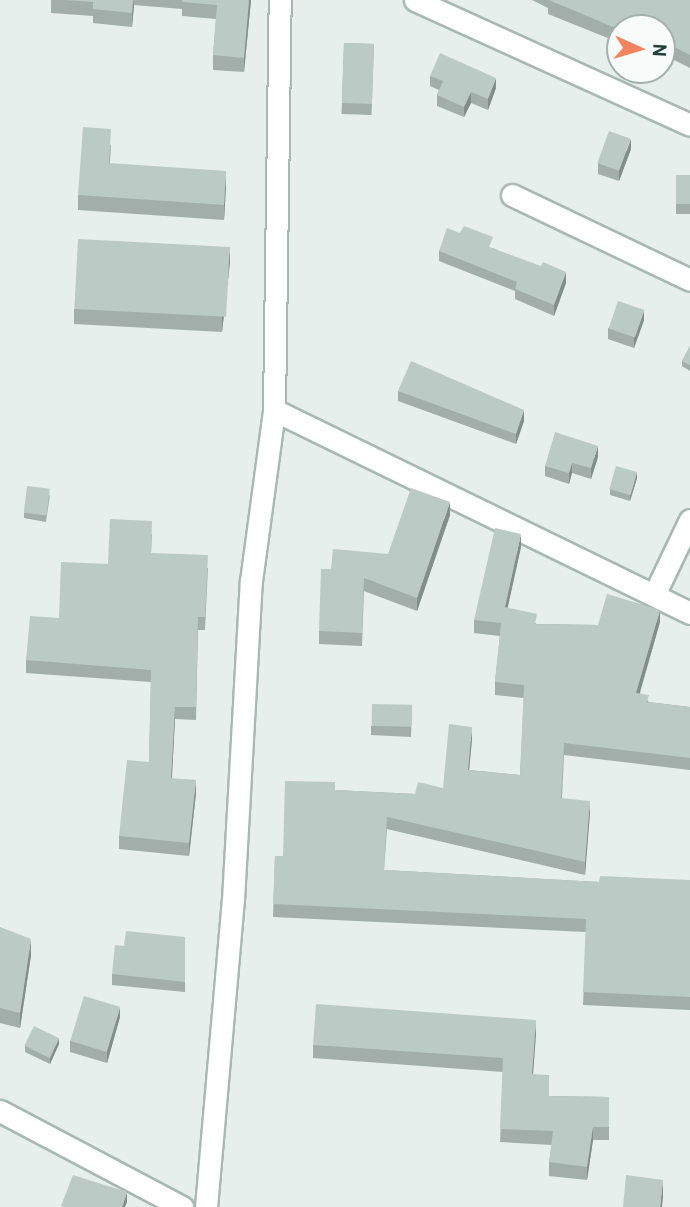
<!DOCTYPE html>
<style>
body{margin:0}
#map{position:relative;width:690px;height:1207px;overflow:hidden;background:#e6efeb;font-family:Barlow,sans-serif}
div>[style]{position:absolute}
.roads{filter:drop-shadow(2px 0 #a8b8b2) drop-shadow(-2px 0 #a8b8b2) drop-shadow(0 2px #a8b8b2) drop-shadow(0 -2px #a8b8b2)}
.street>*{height:21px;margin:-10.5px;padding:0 10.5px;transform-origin:10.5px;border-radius:10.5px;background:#fff}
.wall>*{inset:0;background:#a1aea9;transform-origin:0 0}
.shaded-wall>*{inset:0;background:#838d89}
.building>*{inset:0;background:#bbcac4;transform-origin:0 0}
span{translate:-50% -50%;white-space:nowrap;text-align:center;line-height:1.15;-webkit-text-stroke:5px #f7fbf9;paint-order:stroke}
.north{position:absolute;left:606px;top:14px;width:70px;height:70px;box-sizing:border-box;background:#f7fbf9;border:2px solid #a3b1ad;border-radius:50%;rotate:94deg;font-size:19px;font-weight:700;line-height:28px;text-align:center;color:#24423a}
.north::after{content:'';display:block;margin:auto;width:24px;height:32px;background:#f4845f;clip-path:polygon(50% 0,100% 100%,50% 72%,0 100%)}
</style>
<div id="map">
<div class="roads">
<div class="street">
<i style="left:415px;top:0;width:302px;rotate:24.4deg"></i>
<i style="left:512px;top:195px;width:197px;rotate:25.5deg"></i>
<i style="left:274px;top:410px;width:463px;rotate:26deg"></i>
<i style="left:654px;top:595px;width:83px;rotate:-64.4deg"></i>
<i style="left:0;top:1111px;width:206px;rotate:27.8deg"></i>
<i style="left:206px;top:1207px;width:308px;rotate:-85deg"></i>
<i style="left:233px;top:900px;width:320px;rotate:-86.8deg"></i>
<i style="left:251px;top:581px;width:173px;rotate:-82.3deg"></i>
<i style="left:274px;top:410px;width:410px;rotate:-89.2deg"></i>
</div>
</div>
<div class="wall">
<i style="clip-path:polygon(51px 0,251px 0,244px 72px,213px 70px,213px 55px,216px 19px,182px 16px,182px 9px,134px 5px,132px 27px,93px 23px,93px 16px,51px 13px)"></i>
<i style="clip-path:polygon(532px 0,690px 0,690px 68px,662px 54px,662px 28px,620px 28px,620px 43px,548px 14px,548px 8px)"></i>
<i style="left:344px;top:43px;width:30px;height:71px;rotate:2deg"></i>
<i style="clip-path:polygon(430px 76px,496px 88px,488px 110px,471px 103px,464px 117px,437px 106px,437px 95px,439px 90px,430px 86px)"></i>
<i style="clip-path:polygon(111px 144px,110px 164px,226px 186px,224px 220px,78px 210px,78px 195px)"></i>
<i style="clip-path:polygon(631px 149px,619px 181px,598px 174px,598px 163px)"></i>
<i style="left:676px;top:175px;width:14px;height:39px"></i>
<i style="clip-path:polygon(493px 248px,566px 283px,554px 316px,515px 299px,515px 291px,439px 261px,439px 251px)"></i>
<i style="clip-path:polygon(230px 262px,222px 332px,74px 324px,74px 309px)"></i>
<i style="clip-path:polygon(644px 320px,634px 348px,608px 339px,608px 328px)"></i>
<i style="clip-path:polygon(690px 346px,690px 371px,682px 366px,682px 361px)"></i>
<i style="clip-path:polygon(398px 391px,524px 421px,516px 444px,398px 401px)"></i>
<i style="clip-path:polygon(598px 457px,591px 479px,572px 473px,569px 484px,545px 476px,545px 466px)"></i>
<i style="clip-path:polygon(637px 478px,630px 501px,610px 495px,610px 489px)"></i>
<i style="clip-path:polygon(50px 495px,46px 522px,24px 518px,24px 513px)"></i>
<i style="clip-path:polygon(450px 515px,417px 611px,364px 591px,362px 646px,319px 644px,319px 631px,331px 569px,388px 554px)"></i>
<i style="clip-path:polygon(152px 534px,151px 553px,208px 568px,205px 630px,198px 630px,196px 720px,175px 719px,172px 778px,196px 793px,189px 856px,119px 849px,119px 836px,149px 762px,151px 682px,26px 673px,26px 660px,59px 618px,108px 564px)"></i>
<i style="clip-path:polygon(521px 547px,507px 608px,537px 624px,598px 625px,660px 622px,640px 693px,649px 702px,690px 707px,690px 770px,564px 755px,562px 798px,590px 813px,585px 875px,387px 829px,384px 870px,599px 882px,690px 880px,690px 1010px,583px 1005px,586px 932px,273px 917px,275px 856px,283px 856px,335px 790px,415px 794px,443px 788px,472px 739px,469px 770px,520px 775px,524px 698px,495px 695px,495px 682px,500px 636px,474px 633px,474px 620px)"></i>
<i style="clip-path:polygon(412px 705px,411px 737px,371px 735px,371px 726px)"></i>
<i style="clip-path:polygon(0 927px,31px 955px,20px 1028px,0 1023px)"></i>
<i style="clip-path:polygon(185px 937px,185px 992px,112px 985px,112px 974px)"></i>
<i style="clip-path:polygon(120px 1017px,107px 1063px,70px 1052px,70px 1041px)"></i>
<i style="clip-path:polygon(536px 1033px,533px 1074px,549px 1096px,609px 1097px,609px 1140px,593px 1140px,587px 1180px,549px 1176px,549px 1162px,552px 1145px,500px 1142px,503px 1072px,313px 1058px,313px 1045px)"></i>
<i style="clip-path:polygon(59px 1044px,50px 1064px,25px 1052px,25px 1046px)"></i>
</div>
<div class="shaded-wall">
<i style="clip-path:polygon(133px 0,134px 5px,132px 27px,132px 13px)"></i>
<i style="clip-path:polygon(249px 0,251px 0,244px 72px,244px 58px)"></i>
<i style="clip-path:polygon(496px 78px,496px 88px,488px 110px,488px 99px)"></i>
<i style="clip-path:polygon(471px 92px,471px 103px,464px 117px,464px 107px)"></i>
<i style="clip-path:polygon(631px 139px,631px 149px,619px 181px,619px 171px)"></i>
<i style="clip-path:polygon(226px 171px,226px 186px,224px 220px,224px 205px)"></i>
<i style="clip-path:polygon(230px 247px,230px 262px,222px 332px,222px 317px)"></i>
<i style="clip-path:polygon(566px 272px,566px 283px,554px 316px,554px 305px)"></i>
<i style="clip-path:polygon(644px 310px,644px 320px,634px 348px,634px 337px)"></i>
<i style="clip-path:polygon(524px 410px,524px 421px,516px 444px,516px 434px)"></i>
<i style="clip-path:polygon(598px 446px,598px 457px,591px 479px,591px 468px)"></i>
<i style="clip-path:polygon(572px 463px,572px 473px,569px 484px,569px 473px)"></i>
<i style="clip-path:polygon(637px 472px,637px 478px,630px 501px,630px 495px)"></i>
<i style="clip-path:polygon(450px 502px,450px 515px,417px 611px,417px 598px)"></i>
<i style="clip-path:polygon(521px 534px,521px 547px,505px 620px,505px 607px)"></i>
<i style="clip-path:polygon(660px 610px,660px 622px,636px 705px,636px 693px)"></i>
<i style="clip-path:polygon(175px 707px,175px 719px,171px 791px,171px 778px)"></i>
<i style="clip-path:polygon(472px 727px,472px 739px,468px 782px,468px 770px)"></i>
<i style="clip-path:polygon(196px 780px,196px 793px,189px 856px,189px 843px)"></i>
<i style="clip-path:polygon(590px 801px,590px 813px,585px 875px,585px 862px)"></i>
<i style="clip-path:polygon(31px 939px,31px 955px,20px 1028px,20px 1013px)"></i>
<i style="clip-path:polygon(120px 1007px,120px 1017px,107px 1063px,107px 1052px)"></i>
<i style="clip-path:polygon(536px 1020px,536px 1033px,532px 1088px,532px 1074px)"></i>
<i style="clip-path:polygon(59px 1038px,59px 1044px,50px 1064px,50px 1059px)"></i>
<i style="clip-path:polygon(593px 1127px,593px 1140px,587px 1180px,587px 1167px)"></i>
<i style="clip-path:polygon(663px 1180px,663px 1197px,662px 1207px,660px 1207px)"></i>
<i style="clip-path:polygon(127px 1192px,127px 1202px,125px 1207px,122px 1207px)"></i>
</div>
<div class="building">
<i style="clip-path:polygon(65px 0,133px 0,132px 13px,93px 9px,93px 2px)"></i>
<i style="clip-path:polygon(182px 0,249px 0,244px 58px,213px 55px,217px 5px,182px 2px)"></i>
<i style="clip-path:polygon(549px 0,690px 0,690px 55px,662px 41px,662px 28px,620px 28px,620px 30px)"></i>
<i style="left:344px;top:43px;width:30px;height:60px;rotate:2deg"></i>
<i style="clip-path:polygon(440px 53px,496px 78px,488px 99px,471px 92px,464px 107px,437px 95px,443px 81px,430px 76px)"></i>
<i style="clip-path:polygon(83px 127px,111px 129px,109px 163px,226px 171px,224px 205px,78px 195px)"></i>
<i style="left:609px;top:131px;width:23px;height:34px;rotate:20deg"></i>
<i style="left:676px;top:175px;width:14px;height:29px"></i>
<i style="clip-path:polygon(464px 226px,493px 237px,489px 247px,541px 266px,543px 262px,566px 272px,554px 305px,515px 289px,517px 282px,439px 251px,447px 228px,460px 233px)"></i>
<i style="left:78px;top:239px;width:152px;height:70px;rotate:3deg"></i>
<i style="left:618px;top:301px;width:28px;height:29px;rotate:19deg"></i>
<i style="clip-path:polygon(690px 346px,690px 365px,682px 361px)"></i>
<i style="clip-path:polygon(411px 361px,524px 410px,516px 434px,398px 391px)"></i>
<i style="clip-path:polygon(555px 432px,598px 446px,591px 468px,572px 463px,569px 473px,545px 466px)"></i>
<i style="left:616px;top:466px;width:22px;height:24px;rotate:16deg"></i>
<i style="left:27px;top:486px;width:23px;height:27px;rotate:7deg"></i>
<i style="clip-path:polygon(411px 488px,450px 502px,417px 598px,364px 578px,362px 633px,319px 631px,321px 569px,331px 569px,333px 549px,388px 554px)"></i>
<i style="clip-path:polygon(110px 519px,152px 521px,151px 553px,208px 555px,205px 617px,198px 617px,196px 707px,175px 707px,171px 778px,196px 780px,189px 843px,119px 836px,127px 760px,149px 762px,151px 670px,26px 660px,30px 616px,59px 618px,61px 562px,108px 564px)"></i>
<i style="clip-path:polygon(495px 528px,521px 534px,505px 607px,537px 614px,535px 624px,598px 625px,607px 594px,660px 610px,636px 693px,649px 695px,647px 702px,690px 707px,690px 758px,564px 743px,561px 798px,590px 801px,585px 862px,387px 817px,384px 870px,599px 882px,600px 876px,690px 880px,690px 997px,583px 992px,586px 919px,273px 904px,275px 856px,283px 856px,285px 781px,335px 782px,335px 790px,415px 794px,418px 782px,443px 788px,449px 724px,472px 727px,468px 770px,520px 775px,524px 685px,495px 682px,501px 623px,474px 620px)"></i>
<i style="left:372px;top:704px;width:40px;height:22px;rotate:1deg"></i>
<i style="clip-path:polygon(0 927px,31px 939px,20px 1013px,0 1008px)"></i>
<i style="clip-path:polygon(126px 931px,185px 937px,185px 982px,112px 974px,115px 945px,124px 946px)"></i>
<i style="left:84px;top:996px;width:38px;height:47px;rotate:17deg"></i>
<i style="clip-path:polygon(316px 1004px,536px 1020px,532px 1074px,549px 1075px,549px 1096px,609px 1097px,609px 1127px,593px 1127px,587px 1167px,549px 1162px,553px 1131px,500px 1129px,503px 1058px,313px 1045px)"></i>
<i style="left:34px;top:1026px;width:28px;height:22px;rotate:26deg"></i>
<i style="clip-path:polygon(73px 1175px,127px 1192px,122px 1207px,64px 1207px,61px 1206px)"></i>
<i style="clip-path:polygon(626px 1175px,663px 1180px,660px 1207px,623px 1207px)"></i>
</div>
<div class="north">N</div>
</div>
